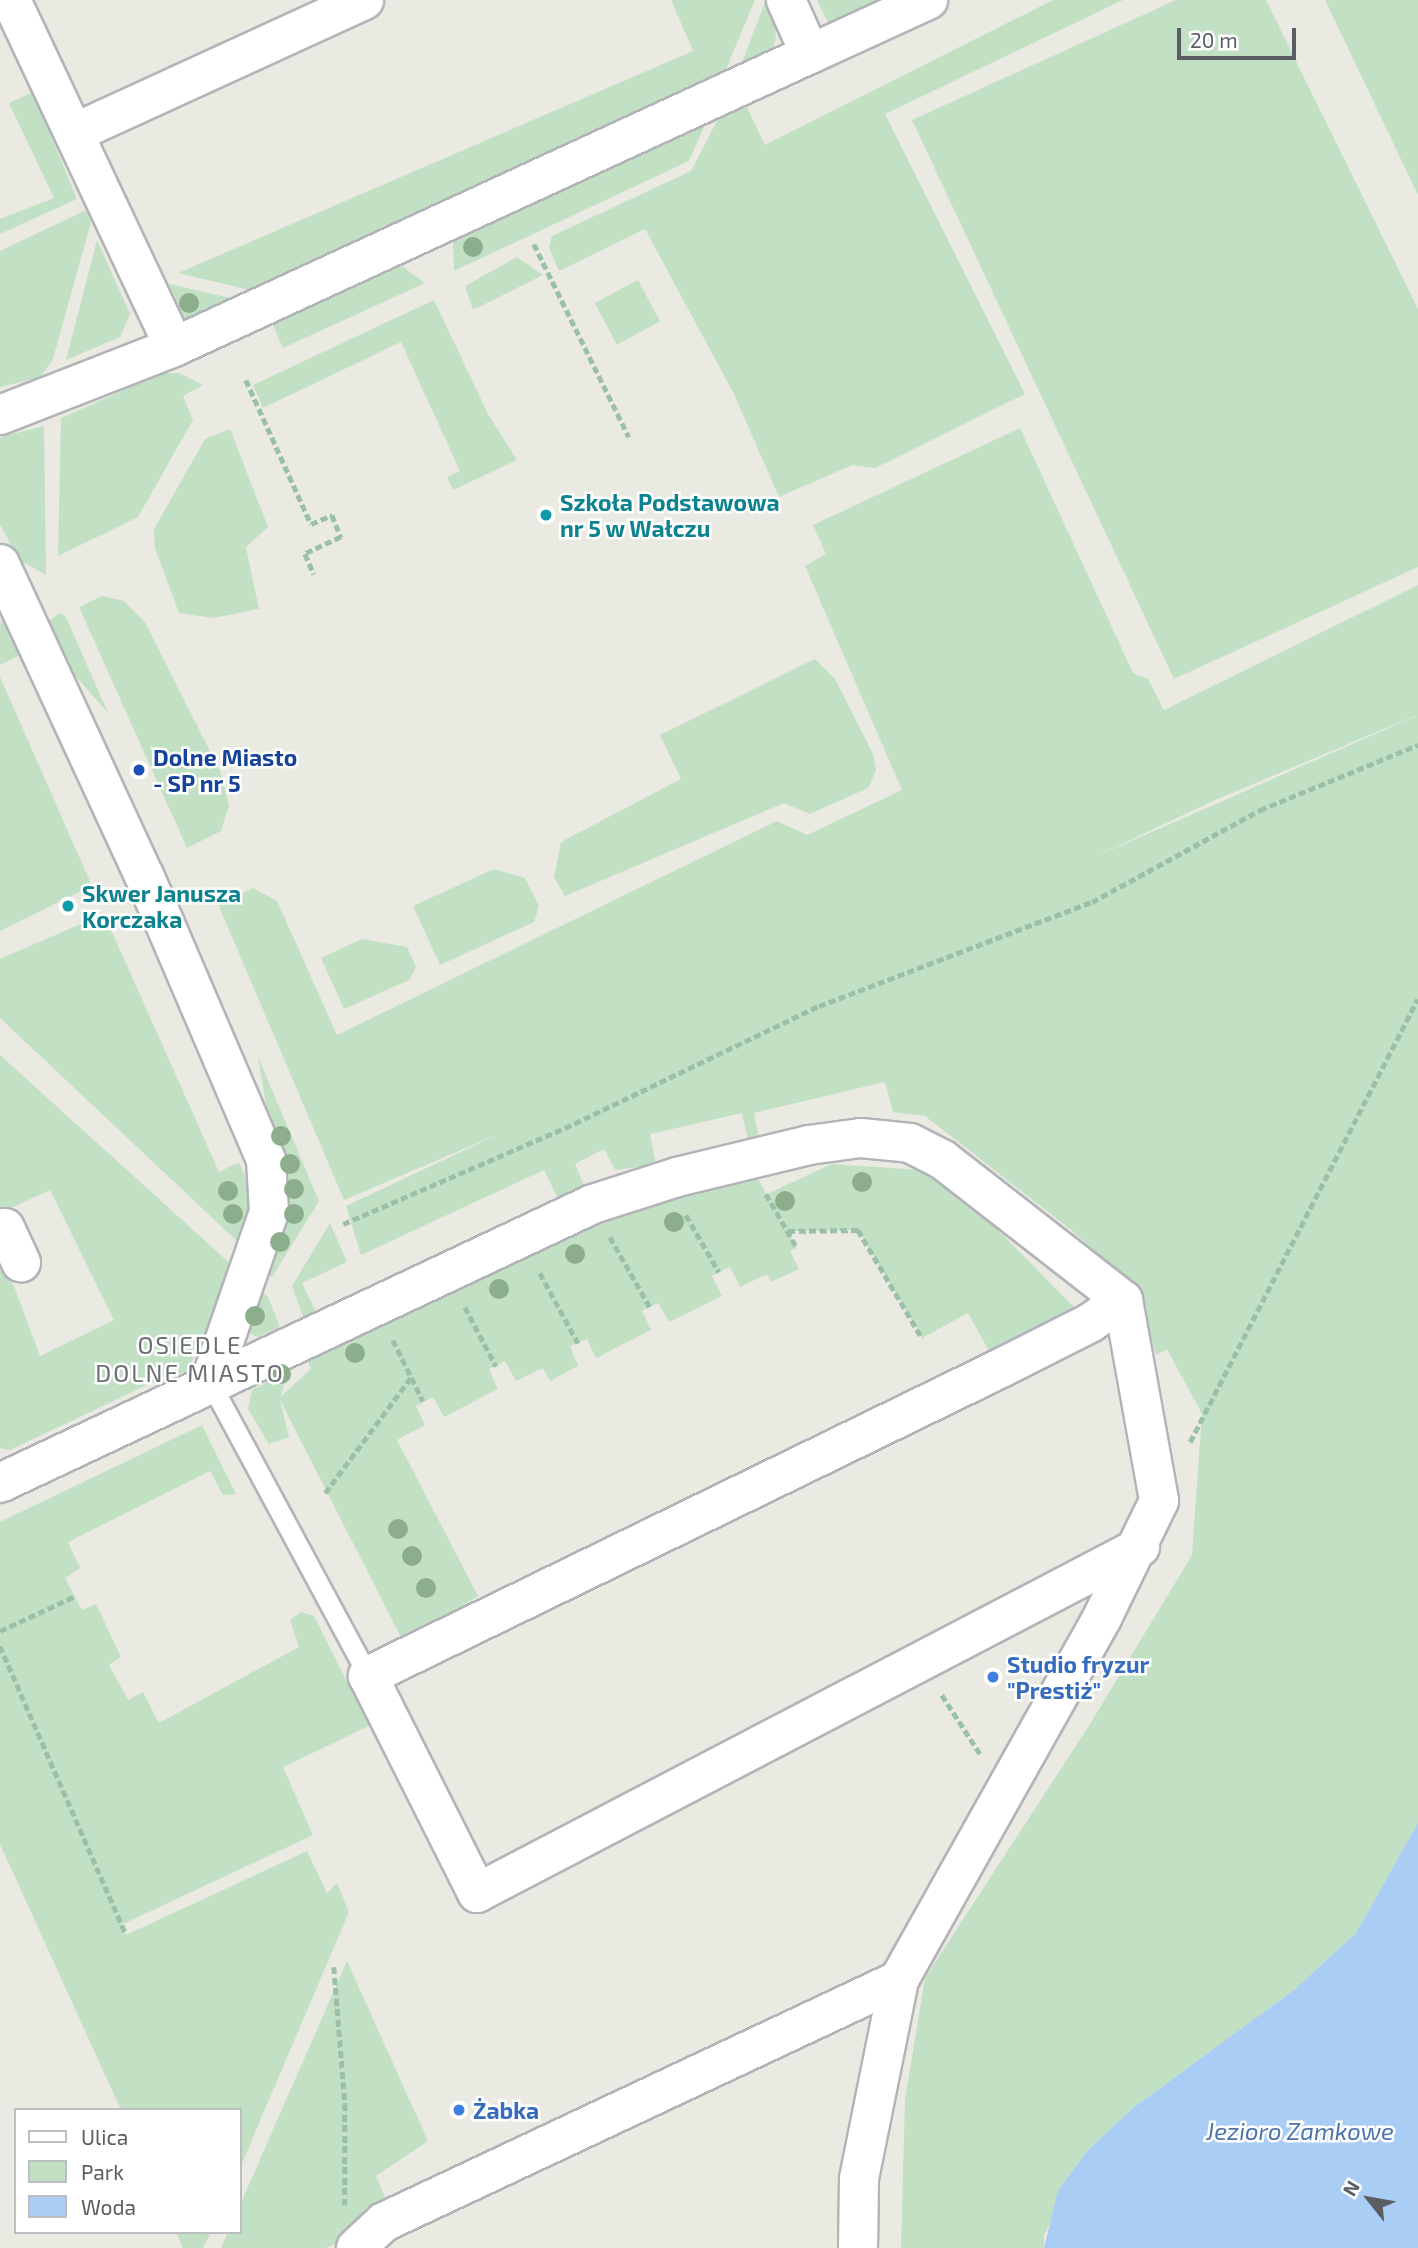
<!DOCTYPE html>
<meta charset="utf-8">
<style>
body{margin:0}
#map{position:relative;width:1418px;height:2248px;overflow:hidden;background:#ebeae2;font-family:"Exo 2",sans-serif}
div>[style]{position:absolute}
.green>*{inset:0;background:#c1e0c4;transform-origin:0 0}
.water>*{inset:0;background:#a9cdf4}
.path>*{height:4.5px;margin-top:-2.25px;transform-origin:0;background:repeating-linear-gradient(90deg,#9bc0a8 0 7px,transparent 0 10.5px)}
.roads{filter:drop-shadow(2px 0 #b2b4b8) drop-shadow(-2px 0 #b2b4b8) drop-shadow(0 2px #b2b4b8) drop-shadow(0 -2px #b2b4b8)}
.service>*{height:19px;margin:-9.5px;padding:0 9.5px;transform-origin:9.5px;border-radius:9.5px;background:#fff}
.minor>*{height:38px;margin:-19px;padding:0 19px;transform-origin:19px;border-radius:19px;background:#fff}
.trees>*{width:20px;height:20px;margin:-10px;border-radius:50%;background:#8cae8c}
.dots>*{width:19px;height:19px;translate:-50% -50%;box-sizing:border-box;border:4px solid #fff;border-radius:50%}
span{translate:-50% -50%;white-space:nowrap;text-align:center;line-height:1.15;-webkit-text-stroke:5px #fff;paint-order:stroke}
.culture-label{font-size:23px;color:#0d838f;font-weight:700}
.left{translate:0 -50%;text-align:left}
.transit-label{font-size:23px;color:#164399;font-weight:700}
.shop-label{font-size:23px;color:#366cbe;font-weight:700}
.neighbourhood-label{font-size:24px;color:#6b6f73;letter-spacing:2px}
.water-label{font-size:24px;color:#4d73ab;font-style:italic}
.legend{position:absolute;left:14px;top:2108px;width:228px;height:126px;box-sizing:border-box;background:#fff;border:2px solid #bdbec0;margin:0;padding:9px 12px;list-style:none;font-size:21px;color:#5a5d61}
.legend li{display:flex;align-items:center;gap:14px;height:35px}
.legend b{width:35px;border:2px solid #bdbec0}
.north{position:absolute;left:1334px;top:2164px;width:70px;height:70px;-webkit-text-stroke:5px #fff;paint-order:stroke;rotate:301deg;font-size:19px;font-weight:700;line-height:28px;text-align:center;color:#5a5d61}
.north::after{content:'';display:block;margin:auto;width:24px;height:32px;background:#5a5d61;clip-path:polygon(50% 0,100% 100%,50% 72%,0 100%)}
.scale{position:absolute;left:1177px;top:28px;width:119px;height:32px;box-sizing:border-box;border:4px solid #5a5d61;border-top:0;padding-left:9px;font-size:21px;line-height:24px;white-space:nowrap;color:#5a5d61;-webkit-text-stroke:5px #fff;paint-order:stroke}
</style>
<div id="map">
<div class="green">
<i style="clip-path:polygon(671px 0,755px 0,721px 81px,254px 291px,178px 273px,693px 51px)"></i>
<i style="clip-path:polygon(766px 0,774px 14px,776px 39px,770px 54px,739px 70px)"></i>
<i style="clip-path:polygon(817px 0,902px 0,833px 33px)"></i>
<i style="clip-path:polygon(1053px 0,1123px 0,885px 114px,1025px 394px,875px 468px,852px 465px,779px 497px,734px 394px,645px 229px,559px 271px,549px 247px,552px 236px,691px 171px,718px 119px,747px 107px,765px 145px)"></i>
<i style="clip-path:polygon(1176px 0,1266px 0,1418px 309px,1418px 567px,1174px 679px,912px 120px)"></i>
<i style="clip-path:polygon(1325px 0,1418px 0,1418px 195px)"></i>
<i style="clip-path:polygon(33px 92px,77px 199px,0 234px,0 219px,54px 198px,9px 103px)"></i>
<i style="clip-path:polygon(705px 125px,689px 161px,454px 271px,453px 237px)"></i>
<i style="clip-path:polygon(86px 210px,91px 222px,53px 359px,41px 377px,0 387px,0 251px)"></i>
<i style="clip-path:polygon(97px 240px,130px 314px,120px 337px,66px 360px)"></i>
<i style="clip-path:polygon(517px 257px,543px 275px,473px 310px,465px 286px)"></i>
<i style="clip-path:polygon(402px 266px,425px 283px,283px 348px,272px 323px)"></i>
<i style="left:638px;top:280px;width:47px;height:49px;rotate:62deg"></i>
<i style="clip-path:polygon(169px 284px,235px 299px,187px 323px)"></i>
<i style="clip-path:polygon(434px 300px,488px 414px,517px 460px,453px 490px,447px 477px,460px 471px,401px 342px,263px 408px,253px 385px)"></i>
<i style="clip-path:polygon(163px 373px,179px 373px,203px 385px,183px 396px,193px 420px,138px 517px,58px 556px,61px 418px)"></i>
<i style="clip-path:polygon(44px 426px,46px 575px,19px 560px,0 524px,0 437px)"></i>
<i style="clip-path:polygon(evenodd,1020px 428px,1133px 673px,1148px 679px,1164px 710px,1418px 585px,1418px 1823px,1356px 1933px,1294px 1990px,1133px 2108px,1088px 2150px,1044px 2235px,1044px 2248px,901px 2248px,905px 2100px,925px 1978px,1090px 1724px,1192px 1555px,1202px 1414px,1167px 1349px,1156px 1355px,1139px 1290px,1070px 1229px,925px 1116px,893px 1112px,885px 1082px,754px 1113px,760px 1143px,749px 1144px,742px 1113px,650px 1134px,656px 1165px,615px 1170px,604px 1149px,575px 1164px,584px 1185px,559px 1201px,544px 1170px,361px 1255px,346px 1206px,501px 1133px,344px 1200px,218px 904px,253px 888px,277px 901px,337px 1035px,777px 821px,807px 835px,902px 790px,805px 566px,826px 554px,813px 525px,1020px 428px,1417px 715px,1416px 716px,1090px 859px,1213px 801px,1417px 715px)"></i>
<i style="clip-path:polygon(230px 429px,268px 527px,246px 547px,259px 609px,213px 618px,179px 613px,155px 548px,154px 529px,205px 439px)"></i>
<i style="clip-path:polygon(102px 596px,124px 601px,145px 622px,221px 773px,229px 806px,221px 831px,187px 848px,79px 607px)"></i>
<i style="clip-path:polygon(60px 613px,66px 617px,108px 713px,64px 663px,46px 623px)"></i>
<i style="clip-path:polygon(1px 619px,23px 654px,0 665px,0 629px)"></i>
<i style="clip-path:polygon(815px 659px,835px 679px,873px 754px,876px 771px,868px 788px,810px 814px,784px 803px,565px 896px,554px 877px,561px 842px,681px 779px,660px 735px)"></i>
<i style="clip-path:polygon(0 677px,92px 886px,0 931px)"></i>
<i style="clip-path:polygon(494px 869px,525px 878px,539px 906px,534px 922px,440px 965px,413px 906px)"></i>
<i style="clip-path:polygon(104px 914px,219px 1172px,239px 1162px,249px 1185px,252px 1211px,239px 1243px,0 1018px,0 959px)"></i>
<i style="clip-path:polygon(362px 939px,407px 947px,416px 967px,409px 980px,344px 1009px,321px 958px)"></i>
<i style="clip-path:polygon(0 1055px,234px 1267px,213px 1327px,185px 1372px,164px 1377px,10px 1450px,0 1448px,0 1269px,14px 1286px,40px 1356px,114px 1320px,50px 1190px,0 1213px)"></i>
<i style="clip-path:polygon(258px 1057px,319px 1201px,272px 1277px,259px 1265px,281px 1194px)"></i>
<i style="clip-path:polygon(746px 1160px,767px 1194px,832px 1164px,920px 1170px,989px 1221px,1090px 1323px,999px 1369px,968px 1313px,922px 1338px,858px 1230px,788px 1231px,797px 1248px,790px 1251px,799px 1269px,771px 1282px,767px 1274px,740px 1287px,730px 1267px,719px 1272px,712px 1276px,722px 1296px,669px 1322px,658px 1303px,642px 1311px,651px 1330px,596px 1358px,587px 1339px,570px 1346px,578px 1366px,550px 1381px,543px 1368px,516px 1381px,505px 1361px,489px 1369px,498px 1389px,444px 1417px,433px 1397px,416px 1406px,425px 1425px,397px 1440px,478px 1596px,403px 1641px,280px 1400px,289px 1437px,269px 1444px,248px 1409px,252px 1390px,289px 1370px,280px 1397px,311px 1369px,300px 1339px)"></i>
<i style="clip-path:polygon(330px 1223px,347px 1262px,302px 1283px,317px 1314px,304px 1319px,292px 1286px)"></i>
<i style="clip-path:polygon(253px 1282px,268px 1297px,280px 1327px,257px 1337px,237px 1326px)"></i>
<i style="clip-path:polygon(202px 1425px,236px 1494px,223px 1495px,210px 1471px,68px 1542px,80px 1568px,65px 1578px,82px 1610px,96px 1604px,121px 1657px,109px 1665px,128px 1700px,143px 1692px,159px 1723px,299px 1647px,290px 1620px,301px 1612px,314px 1616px,369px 1726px,283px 1767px,313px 1835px,121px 1925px,126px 1935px,307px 1851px,327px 1893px,337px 1883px,349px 1912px,240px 2168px,240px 2110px,121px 2110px,0 1844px,0 1522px)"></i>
<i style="clip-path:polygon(347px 1961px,428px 2141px,376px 2176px,385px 2197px,344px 2240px,326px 2248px,221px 2248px,228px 2232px,240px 2232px,240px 2205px)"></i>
<i style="clip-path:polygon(176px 2232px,211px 2232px,203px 2248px,183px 2248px)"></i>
</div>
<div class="water">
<i style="clip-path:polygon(1418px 1823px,1418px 2248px,1044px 2248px,1058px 2191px,1088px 2150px,1133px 2108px,1294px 1990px,1356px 1933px)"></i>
</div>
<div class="path">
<i style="left:534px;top:244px;width:215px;rotate:63.8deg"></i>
<i style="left:246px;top:380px;width:158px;rotate:65.7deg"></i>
<i style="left:311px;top:524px;width:23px;rotate:-23deg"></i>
<i style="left:332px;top:515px;width:24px;rotate:68deg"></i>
<i style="left:341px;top:537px;width:40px;rotate:155deg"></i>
<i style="left:305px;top:554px;width:22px;rotate:66deg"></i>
<i style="left:766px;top:1194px;width:62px;rotate:60.1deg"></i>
<i style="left:686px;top:1215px;width:66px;rotate:59.9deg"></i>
<i style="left:343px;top:1224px;width:242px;rotate:-23.4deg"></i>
<i style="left:565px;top:1128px;width:282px;rotate:-25.7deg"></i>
<i style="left:819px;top:1006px;width:292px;rotate:-20.9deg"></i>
<i style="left:1092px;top:902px;width:192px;rotate:-28.7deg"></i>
<i style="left:1260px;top:810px;width:171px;rotate:-22.4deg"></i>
<i style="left:788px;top:1231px;width:70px;rotate:-0.8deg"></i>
<i style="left:858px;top:1230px;width:126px;rotate:59.3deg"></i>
<i style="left:610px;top:1237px;width:81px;rotate:60.3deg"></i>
<i style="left:540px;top:1273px;width:80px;rotate:61.5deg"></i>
<i style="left:465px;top:1307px;width:67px;rotate:62.3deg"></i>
<i style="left:393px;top:1340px;width:68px;rotate:63.8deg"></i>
<i style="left:1190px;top:1442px;width:498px;rotate:-62.8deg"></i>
<i style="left:325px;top:1493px;width:146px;rotate:-53.4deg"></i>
<i style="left:0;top:1631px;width:83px;rotate:-25deg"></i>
<i style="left:0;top:1646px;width:315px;rotate:66.4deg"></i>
<i style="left:942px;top:1695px;width:72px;rotate:57deg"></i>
<i style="left:334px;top:1967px;width:137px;rotate:85.4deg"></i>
<i style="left:345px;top:2104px;width:101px;rotate:90deg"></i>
</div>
<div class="roads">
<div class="service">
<i style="left:210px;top:1382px;width:334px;rotate:61.7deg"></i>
</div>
<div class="minor">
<i style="left:11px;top:0;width:383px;rotate:64.8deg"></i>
<i style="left:810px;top:54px;width:130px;rotate:-24.6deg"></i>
<i style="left:74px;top:133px;width:319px;rotate:-24.6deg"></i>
<i style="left:0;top:415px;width:187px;rotate:-21.3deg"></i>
<i style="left:174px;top:347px;width:700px;rotate:-24.74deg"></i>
<i style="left:810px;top:54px;width:59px;rotate:-114deg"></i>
<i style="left:0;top:564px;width:343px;rotate:65.2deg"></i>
<i style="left:144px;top:875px;width:310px;rotate:66.8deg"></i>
<i style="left:266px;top:1160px;width:52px;rotate:86.7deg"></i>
<i style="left:269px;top:1212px;width:180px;rotate:109.1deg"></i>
<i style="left:0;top:1230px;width:5px;rotate:-22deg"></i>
<i style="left:5px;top:1228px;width:38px;rotate:65deg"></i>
<i style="left:1123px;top:1300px;width:40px;rotate:145.1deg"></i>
<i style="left:1090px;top:1323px;width:102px;rotate:153.2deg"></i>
<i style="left:999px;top:1369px;width:702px;rotate:154.06deg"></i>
<i style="left:368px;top:1676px;width:243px;rotate:63.3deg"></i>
<i style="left:477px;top:1893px;width:748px;rotate:-27.56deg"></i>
<i style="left:0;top:1483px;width:655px;rotate:-25.2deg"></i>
<i style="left:593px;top:1204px;width:88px;rotate:-17.8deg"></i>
<i style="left:677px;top:1177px;width:136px;rotate:-13.6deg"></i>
<i style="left:809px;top:1145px;width:52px;rotate:-7.7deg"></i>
<i style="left:861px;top:1138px;width:49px;rotate:5.8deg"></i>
<i style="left:910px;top:1143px;width:37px;rotate:27deg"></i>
<i style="left:943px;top:1160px;width:228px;rotate:37.9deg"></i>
<i style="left:1123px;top:1300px;width:204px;rotate:79.8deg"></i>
<i style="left:1159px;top:1501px;width:130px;rotate:116deg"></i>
<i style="left:1102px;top:1618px;width:415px;rotate:119.3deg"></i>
<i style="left:899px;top:1980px;width:203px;rotate:101.4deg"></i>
<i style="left:859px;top:2179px;width:69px;rotate:90.8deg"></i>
<i style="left:356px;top:2248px;width:38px;rotate:-43deg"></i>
<i style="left:384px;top:2222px;width:569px;rotate:-25.17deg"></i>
</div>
</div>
<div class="trees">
<i style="left:473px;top:247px"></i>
<i style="left:189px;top:303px"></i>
<i style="left:281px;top:1136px"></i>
<i style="left:290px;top:1164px"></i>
<i style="left:862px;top:1182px"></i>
<i style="left:294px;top:1189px"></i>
<i style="left:228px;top:1191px"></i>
<i style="left:785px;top:1201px"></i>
<i style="left:233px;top:1214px"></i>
<i style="left:294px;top:1214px"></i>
<i style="left:674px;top:1222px"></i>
<i style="left:280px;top:1242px"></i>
<i style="left:575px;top:1254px"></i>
<i style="left:499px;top:1289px"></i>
<i style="left:255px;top:1316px"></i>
<i style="left:355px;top:1353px"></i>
<i style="left:281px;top:1374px"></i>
<i style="left:398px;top:1529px"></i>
<i style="left:412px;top:1556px"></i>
<i style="left:426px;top:1588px"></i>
</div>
<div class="dots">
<i style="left:546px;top:515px;background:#0f9aa8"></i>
<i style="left:139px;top:770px;background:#1a4fb4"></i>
<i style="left:68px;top:906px;background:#0f9aa8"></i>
<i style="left:993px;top:1677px;background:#3f7fe0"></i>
<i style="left:459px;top:2110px;background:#3f7fe0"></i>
</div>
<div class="culture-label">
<span class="left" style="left:560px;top:515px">Szkoła Podstawowa<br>nr 5 w Wałczu</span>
<span class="left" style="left:82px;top:906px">Skwer Janusza<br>Korczaka</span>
</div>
<div class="transit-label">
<span class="left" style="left:153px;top:770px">Dolne Miasto<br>- SP nr 5</span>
</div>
<div class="shop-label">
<span class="left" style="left:1007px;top:1677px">Studio fryzur<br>"Prestiż"</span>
<span class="left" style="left:473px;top:2110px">Żabka</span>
</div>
<div class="neighbourhood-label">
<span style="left:190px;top:1359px">OSIEDLE<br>DOLNE MIASTO</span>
</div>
<div class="water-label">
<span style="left:1300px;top:2131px">Jezioro Zamkowe</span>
</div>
<ul class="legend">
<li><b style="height:9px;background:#fff"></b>Ulica</li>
<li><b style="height:19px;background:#c1e0c4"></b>Park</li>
<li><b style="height:19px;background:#a9cdf4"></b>Woda</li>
</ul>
<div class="north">N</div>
<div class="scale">20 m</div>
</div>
